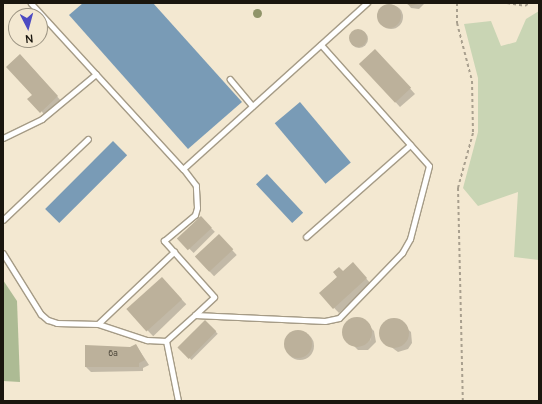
<!DOCTYPE html>
<style>
body{margin:0}
#map{position:relative;width:542px;height:404px;overflow:hidden;background:#f3e8d1;font-family:Manrope,sans-serif}
div>[style]{position:absolute}
.green>*{inset:0;background:#c9d5b4}
.forest>*{inset:0;background:#adbb94}
.water>*{inset:0;background:#799bb6;transform-origin:0 0}
.shadow>*{inset:0;background:#0003;transform-origin:0 0}
.round{border-radius:50%}
.building>*{inset:0;background:#bcb19b;transform-origin:0 0}
.path>*{height:2px;margin-top:-1px;transform-origin:0;background:repeating-linear-gradient(90deg,#a89f8e 0 3px,transparent 0 6px)}
.roads{filter:drop-shadow(1px 0 #a59b86) drop-shadow(-1px 0 #a59b86) drop-shadow(0 1px #a59b86) drop-shadow(0 -1px #a59b86)}
.service>*{height:4.5px;margin:-2.25px;padding:0 2.25px;transform-origin:2.25px;border-radius:2.25px;background:#fff}
.trees>*{width:9px;height:9px;margin:-4.5px;border-radius:50%;background:#909469}
span{translate:-50% -50%;white-space:nowrap;text-align:center;line-height:1.15;-webkit-text-stroke:3px #f3e8d1;paint-order:stroke}
.number-label{font-size:8px;color:#423d31}
.number-label span{-webkit-text-stroke-width:0}
.frame{position:absolute;inset:0;border:4px solid #1a160e;pointer-events:none}
.north{position:absolute;left:8px;top:8px;width:40px;height:40px;box-sizing:border-box;background:#f3e8d1;border:1px solid #9c9483;border-radius:50%;rotate:174deg;font-size:11px;font-weight:700;line-height:16px;text-align:center;color:#1a160e}
.north::after{content:'';display:block;margin:auto;width:14px;height:18px;background:#4d4bc2;clip-path:polygon(50% 0,100% 100%,50% 72%,0 100%)}
</style>
<div id="map">
<div class="green">
<i style="clip-path:polygon(539px 11px,539px 260px,514px 257px,518px 192px,478px 206px,463px 188px,478px 132px,478px 78px,464px 24px,491px 21px,501px 46px,516px 42px,526px 19px)"></i>
</div>
<div class="forest">
<i style="clip-path:polygon(3px 280px,17px 301px,20px 382px,3px 381px)"></i>
</div>
<div class="water">
<i style="clip-path:polygon(83px 3px,153px 3px,242px 102px,188px 149px,69px 15px)"></i>
<i style="left:300px;top:102px;width:79px;height:33px;rotate:50deg"></i>
<i style="left:113px;top:141px;width:20px;height:96px;rotate:45deg"></i>
<i style="left:267px;top:174px;width:53px;height:15px;rotate:47deg"></i>
</div>
<div class="shadow">
<i style="clip-path:polygon(407px 3px,425px 3px,419px 9px,411px 8px)"></i>
<i class="round" style="left:379px;top:5px;width:24px;height:24px"></i>
<i class="round" style="left:350px;top:30px;width:18px;height:18px"></i>
<i style="clip-path:polygon(380px 55px,415px 94px,400px 107px,360px 63px)"></i>
<i style="clip-path:polygon(25px 60px,62px 102px,45px 117px,33px 95px)"></i>
<i style="left:200px;top:217px;width:21px;height:30px;rotate:45deg"></i>
<i style="left:219px;top:236px;width:26px;height:31px;rotate:47deg"></i>
<i style="clip-path:polygon(357px 268px,371px 284px,339px 313px,320px 293px,343px 272px)"></i>
<i style="left:162px;top:279px;width:35px;height:46px;rotate:46deg"></i>
<i style="clip-path:polygon(360px 319px,369px 325px,371px 341px,371px 328px,374px 331px,376px 342px,368px 350px,358px 350px,344px 336px,344px 329px,350px 320px)"></i>
<i style="clip-path:polygon(397px 320px,411px 332px,412px 343px,408px 349px,398px 352px,383px 341px,381px 330px,386px 321px)"></i>
<i style="left:205px;top:321px;width:18px;height:37px;rotate:45deg"></i>
<i class="round" style="left:286px;top:332px;width:28px;height:28px"></i>
<i style="clip-path:polygon(136px 345px,149px 365px,143px 368px,143px 371px,91px 372px,86px 367px)"></i>
</div>
<div class="building">
<i style="clip-path:polygon(405px 3px,422px 3px,411px 6px)"></i>
<i class="round" style="left:377px;top:4px;width:24px;height:24px"></i>
<i class="round" style="left:349px;top:29px;width:18px;height:18px"></i>
<i style="left:375px;top:49px;width:53px;height:22px;rotate:47deg"></i>
<i style="clip-path:polygon(20px 54px,58px 96px,40px 113px,27px 99px,32px 95px,6px 67px)"></i>
<i style="left:201px;top:216px;width:16px;height:33px;rotate:47deg"></i>
<i style="left:219px;top:234px;width:21px;height:33px;rotate:47deg"></i>
<i style="clip-path:polygon(353px 262px,367px 278px,333px 309px,319px 293px,337px 277px,333px 272px,339px 267px,343px 271px)"></i>
<i style="left:162px;top:277px;width:30px;height:48px;rotate:48deg"></i>
<i class="round" style="left:342px;top:317px;width:30px;height:30px"></i>
<i class="round" style="left:379px;top:318px;width:30px;height:30px"></i>
<i style="left:205px;top:320px;width:16px;height:39px;rotate:45deg"></i>
<i class="round" style="left:284px;top:330px;width:28px;height:28px"></i>
<i style="clip-path:polygon(136px 344px,145px 360px,139px 363px,139px 367px,85px 367px,85px 345px,130px 347px)"></i>
</div>
<div class="path">
<i style="left:457px;top:3px;width:20px;rotate:90deg"></i>
<i style="left:457px;top:23px;width:60px;rotate:75.5deg"></i>
<i style="left:472px;top:81px;width:52px;rotate:88.9deg"></i>
<i style="left:473px;top:133px;width:57px;rotate:105.3deg"></i>
<i style="left:458px;top:188px;width:213px;rotate:88.7deg"></i>
<i style="left:507px;top:3px;width:18px;rotate:9deg"></i>
<i style="left:525px;top:6px;width:5px;rotate:-37deg"></i>
</div>
<div class="roads">
<div class="service">
<i style="left:31px;top:3px;width:225px;rotate:47.5deg"></i>
<i style="left:230px;top:79px;width:35px;rotate:50deg"></i>
<i style="left:3px;top:138px;width:43px;rotate:-26deg"></i>
<i style="left:42px;top:119px;width:70px;rotate:-39.8deg"></i>
<i style="left:3px;top:220px;width:117px;rotate:-43.6deg"></i>
<i style="left:306px;top:237px;width:139px;rotate:-41.5deg"></i>
<i style="left:3px;top:253px;width:72px;rotate:58.1deg"></i>
<i style="left:41px;top:314px;width:9px;rotate:41deg"></i>
<i style="left:48px;top:320px;width:9px;rotate:18deg"></i>
<i style="left:57px;top:323px;width:41px;rotate:1.4deg"></i>
<i style="left:98px;top:324px;width:52px;rotate:18.1deg"></i>
<i style="left:147px;top:340px;width:19px;rotate:3deg"></i>
<i style="left:195px;top:315px;width:26px;rotate:-43deg"></i>
<i style="left:214px;top:297px;width:75px;rotate:-131.8deg"></i>
<i style="left:164px;top:241px;width:40px;rotate:-40deg"></i>
<i style="left:195px;top:215px;width:7px;rotate:-74deg"></i>
<i style="left:197px;top:208px;width:22px;rotate:-93deg"></i>
<i style="left:196px;top:186px;width:21px;rotate:-127deg"></i>
<i style="left:183px;top:169px;width:248px;rotate:-42.1deg"></i>
<i style="left:98px;top:324px;width:105px;rotate:-43.5deg"></i>
<i style="left:178px;top:401px;width:61px;rotate:-101.3deg"></i>
<i style="left:166px;top:341px;width:39px;rotate:-42deg"></i>
<i style="left:195px;top:315px;width:130px;rotate:2.6deg"></i>
<i style="left:325px;top:321px;width:14px;rotate:-12deg"></i>
<i style="left:339px;top:318px;width:91px;rotate:-45.9deg"></i>
<i style="left:402px;top:253px;width:16px;rotate:-60deg"></i>
<i style="left:410px;top:239px;width:75px;rotate:-75.4deg"></i>
<i style="left:429px;top:166px;width:162px;rotate:-131.8deg"></i>
</div>
</div>
<div class="trees">
<i style="left:257px;top:13px"></i>
</div>
<div class="number-label">
<span style="left:113px;top:353px">6a</span>
</div>
<div class="frame"></div>
<div class="north">N</div>
</div>
